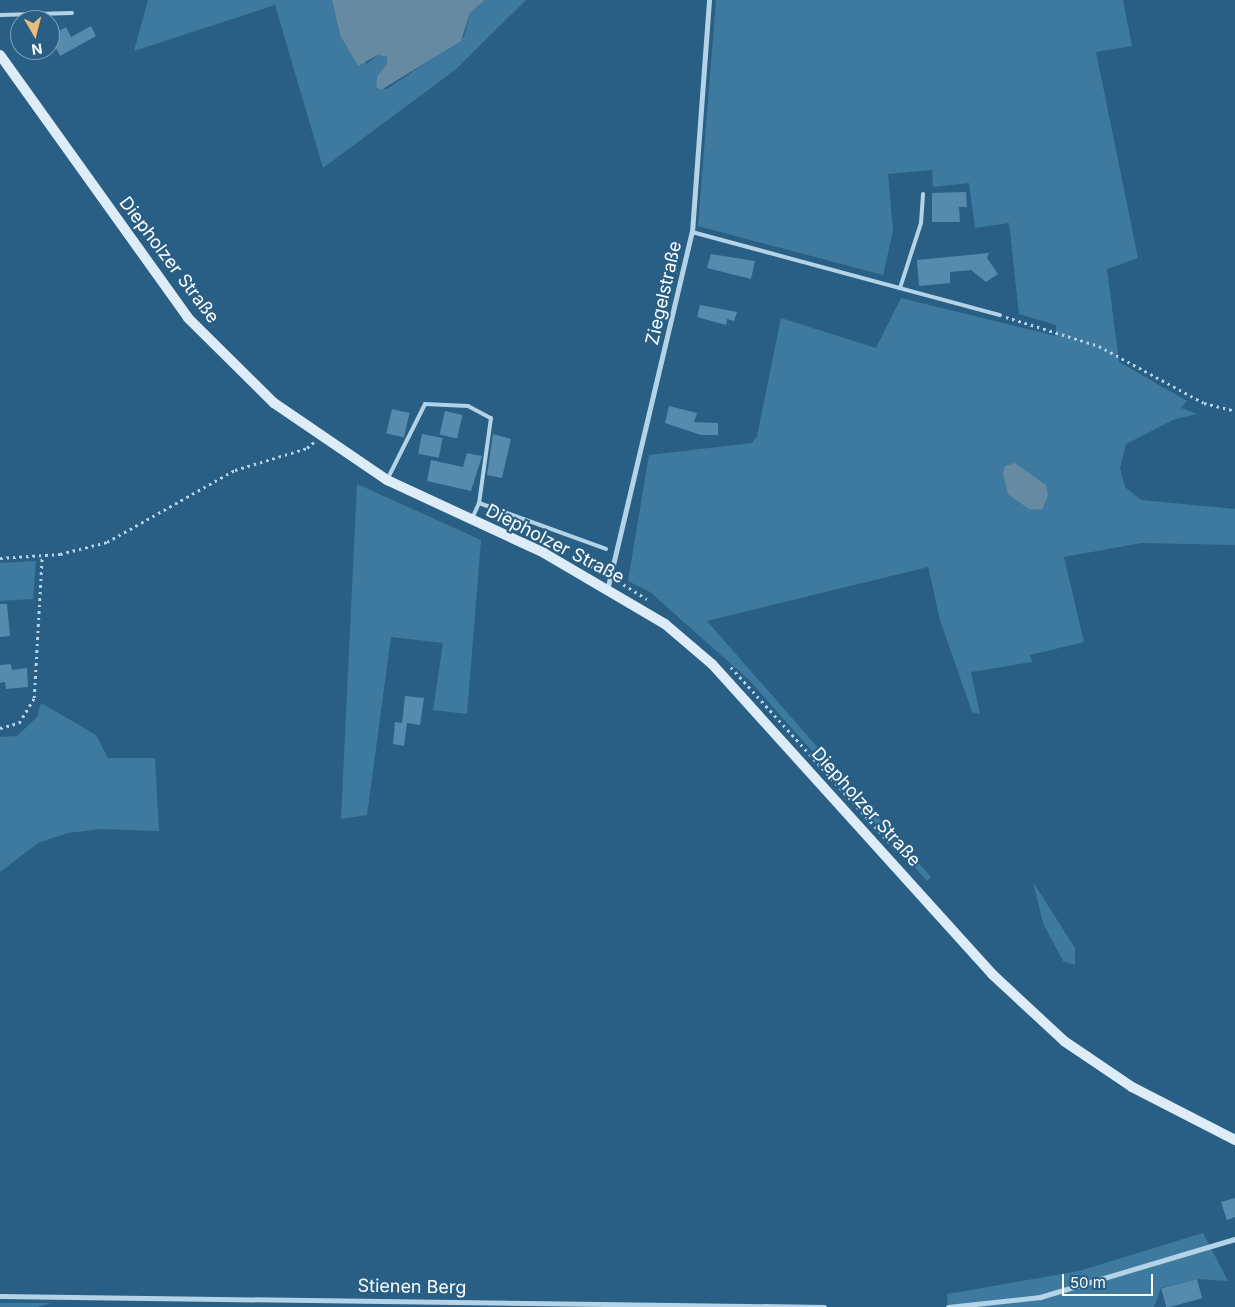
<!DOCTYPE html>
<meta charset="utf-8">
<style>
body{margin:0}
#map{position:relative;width:1235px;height:1307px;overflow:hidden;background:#295f84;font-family:Inter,sans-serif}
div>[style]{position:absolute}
.green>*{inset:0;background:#3e7aa0}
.water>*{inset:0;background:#668aa2}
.building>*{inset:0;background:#568bae;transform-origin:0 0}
.path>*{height:2.5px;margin-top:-1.25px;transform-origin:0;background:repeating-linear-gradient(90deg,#b4d3e7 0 2.5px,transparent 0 6.5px)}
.lane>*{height:4px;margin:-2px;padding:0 2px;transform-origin:2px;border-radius:2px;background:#b4d3e7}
.street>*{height:5px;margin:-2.5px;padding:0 2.5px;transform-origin:2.5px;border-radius:2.5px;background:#b4d3e7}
.secondary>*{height:10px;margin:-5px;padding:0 5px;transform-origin:5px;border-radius:5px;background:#ddecf7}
span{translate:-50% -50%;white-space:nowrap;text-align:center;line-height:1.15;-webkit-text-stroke:4px #295f84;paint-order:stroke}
.street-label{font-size:18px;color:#fff}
.north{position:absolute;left:10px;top:10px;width:50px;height:50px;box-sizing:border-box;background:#295f84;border:1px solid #7f9fb5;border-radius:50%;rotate:172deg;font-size:14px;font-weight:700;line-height:20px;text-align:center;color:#fff}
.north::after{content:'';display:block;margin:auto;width:18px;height:22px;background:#eebb7b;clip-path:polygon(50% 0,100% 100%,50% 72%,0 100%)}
.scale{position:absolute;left:1062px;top:1274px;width:91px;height:22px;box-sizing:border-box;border:2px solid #fff;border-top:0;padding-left:6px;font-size:15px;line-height:18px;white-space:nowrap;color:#fff;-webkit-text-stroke:4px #295f84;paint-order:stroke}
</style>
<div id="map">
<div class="green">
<i style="clip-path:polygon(148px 0,332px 0,340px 35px,367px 64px,378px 55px,387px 57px,387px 64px,377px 76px,376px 87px,387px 89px,464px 37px,470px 13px,485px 0,526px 0,455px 70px,323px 168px,275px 5px,134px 51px)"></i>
<i style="clip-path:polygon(716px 0,1123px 0,1132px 46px,1096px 52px,1138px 258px,1107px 269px,1119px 362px,1187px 401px,1181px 408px,1197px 414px,1175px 419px,1126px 444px,1120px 468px,1125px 487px,1141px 500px,1235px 509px,1235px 545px,1142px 543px,1064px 557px,1084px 642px,1030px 655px,1032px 662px,971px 672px,980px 714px,972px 712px,940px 620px,928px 567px,707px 621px,931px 877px,927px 881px,749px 680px,650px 592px,628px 581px,649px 455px,752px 443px,757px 436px,781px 318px,876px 348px,901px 298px,1056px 336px,1056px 325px,1019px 314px,1009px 223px,975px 228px,969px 183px,933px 187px,932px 170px,888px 174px,893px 231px,883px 275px,698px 226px)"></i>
<i style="clip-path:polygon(357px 484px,481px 540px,467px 714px,433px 710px,443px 643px,391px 637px,367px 815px,341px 819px)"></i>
<i style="clip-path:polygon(36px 561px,33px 599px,0 601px,0 563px)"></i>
<i style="clip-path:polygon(41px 703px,96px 735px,108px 758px,155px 758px,159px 831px,100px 829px,68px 833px,38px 843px,0 872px,0 737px,17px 736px,37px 717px)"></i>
<i style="clip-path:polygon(1033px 882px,1075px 948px,1075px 965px,1063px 961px,1043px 923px)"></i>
<i style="clip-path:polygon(1203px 1233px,1228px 1281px,1197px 1279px,1161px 1288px,1154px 1307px,948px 1307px,947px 1294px,1079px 1271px)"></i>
<i style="clip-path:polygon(0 1303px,52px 1303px,37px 1307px,0 1307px)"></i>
</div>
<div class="water">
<i style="clip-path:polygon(332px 0,485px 0,470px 13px,461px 41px,381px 90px,376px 87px,377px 76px,387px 64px,387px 57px,378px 55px,358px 66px,340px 35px)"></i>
<i style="clip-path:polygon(1015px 463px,1046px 485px,1048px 495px,1042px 510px,1029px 509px,1008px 494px,1003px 474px,1005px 466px)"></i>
</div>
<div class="building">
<i style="clip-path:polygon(91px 26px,96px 36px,60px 56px,50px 36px,66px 27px,71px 37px)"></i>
<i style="clip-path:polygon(966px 192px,967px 207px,959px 207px,960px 222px,932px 222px,932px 193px)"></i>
<i style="clip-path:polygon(989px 253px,987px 258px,998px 274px,986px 282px,971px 270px,950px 272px,950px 283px,919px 286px,917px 260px)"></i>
<i style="clip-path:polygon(711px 254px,755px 261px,751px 279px,707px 268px)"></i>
<i style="clip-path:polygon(700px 305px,737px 312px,734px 321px,727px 319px,726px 325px,697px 317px)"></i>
<i style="clip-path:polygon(669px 406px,697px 413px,694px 422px,718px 423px,718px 435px,701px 435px,665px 423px)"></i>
<i style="left:392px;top:409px;width:18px;height:25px;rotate:13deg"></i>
<i style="left:445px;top:411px;width:18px;height:24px;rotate:13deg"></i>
<i style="left:422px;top:434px;width:21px;height:20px;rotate:11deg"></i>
<i style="clip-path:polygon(493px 434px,511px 439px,502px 478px,487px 475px)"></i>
<i style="clip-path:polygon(467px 453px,482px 456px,471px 491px,427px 481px,431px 460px,463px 467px)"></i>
<i style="clip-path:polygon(0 604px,7px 604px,10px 636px,0 637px)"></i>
<i style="clip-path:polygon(11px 664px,12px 670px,27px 668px,28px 687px,6px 689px,5px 682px,0 683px,0 665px)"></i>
<i style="clip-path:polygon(405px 696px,424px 698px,420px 725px,407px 723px,404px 746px,393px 744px,395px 722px,402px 723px)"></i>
<i style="clip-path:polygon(1235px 1198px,1235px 1217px,1227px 1220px,1221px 1202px)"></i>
<i style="left:1197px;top:1279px;width:20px;height:37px;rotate:75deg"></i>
</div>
<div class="path">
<i style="left:1006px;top:317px;width:97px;rotate:17.3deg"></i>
<i style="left:1099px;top:346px;width:119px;rotate:28.5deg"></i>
<i style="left:1204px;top:403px;width:32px;rotate:14deg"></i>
<i style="left:574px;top:556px;width:34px;rotate:30deg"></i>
<i style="left:0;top:558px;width:60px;rotate:-3.8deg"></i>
<i style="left:60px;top:554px;width:49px;rotate:-14.3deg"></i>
<i style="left:107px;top:542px;width:147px;rotate:-29.4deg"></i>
<i style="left:235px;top:470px;width:75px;rotate:-17deg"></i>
<i style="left:307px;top:448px;width:9px;rotate:-41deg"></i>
<i style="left:618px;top:581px;width:34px;rotate:32deg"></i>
<i style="left:731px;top:667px;width:241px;rotate:47.9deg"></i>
<i style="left:0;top:728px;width:20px;rotate:-15deg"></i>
<i style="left:19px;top:723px;width:29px;rotate:-59deg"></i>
<i style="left:34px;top:698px;width:141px;rotate:-86.8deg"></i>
</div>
<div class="lane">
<i style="left:0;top:15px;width:72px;rotate:-1.6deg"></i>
<i style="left:692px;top:232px;width:319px;rotate:15.1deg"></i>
<i style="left:900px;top:288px;width:68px;rotate:-72.1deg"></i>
<i style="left:921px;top:223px;width:29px;rotate:-86deg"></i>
<i style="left:387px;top:480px;width:85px;rotate:-63.4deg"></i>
<i style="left:425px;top:404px;width:43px;rotate:2.7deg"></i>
<i style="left:468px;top:406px;width:26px;rotate:28deg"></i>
<i style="left:491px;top:418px;width:86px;rotate:98deg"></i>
<i style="left:479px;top:503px;width:17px;rotate:114deg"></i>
<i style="left:479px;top:503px;width:135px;rotate:19.9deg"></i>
</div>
<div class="street">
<i style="left:608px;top:586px;width:364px;rotate:-76.7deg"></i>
<i style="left:692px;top:232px;width:233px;rotate:-85.8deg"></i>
<i style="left:0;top:1296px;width:824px;rotate:0.76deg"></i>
<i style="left:948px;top:1307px;width:93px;rotate:-6.2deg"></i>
<i style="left:1040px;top:1297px;width:203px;rotate:-16.6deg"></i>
</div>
<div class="secondary">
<i style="left:0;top:55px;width:323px;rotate:54.4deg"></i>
<i style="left:188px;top:318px;width:121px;rotate:44.7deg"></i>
<i style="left:274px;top:403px;width:137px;rotate:34.3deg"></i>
<i style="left:387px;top:480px;width:173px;rotate:24.9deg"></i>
<i style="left:544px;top:553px;width:140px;rotate:30.4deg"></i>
<i style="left:665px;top:624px;width:62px;rotate:40.4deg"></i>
<i style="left:712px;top:664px;width:418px;rotate:47.9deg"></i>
<i style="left:992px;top:974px;width:98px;rotate:42.9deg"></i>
<i style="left:1064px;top:1041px;width:82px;rotate:34.1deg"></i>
<i style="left:1132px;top:1087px;width:116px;rotate:27.2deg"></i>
</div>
<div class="street-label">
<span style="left:169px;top:260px;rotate:53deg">Diepholzer Straße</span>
<span style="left:664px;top:293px;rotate:-77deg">Ziegelstraße</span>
<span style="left:555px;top:544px;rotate:27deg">Diepholzer Straße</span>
<span style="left:866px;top:807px;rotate:48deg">Diepholzer Straße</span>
<span style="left:412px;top:1287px;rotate:1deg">Stienen Berg</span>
</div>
<div class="north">N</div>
<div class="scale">50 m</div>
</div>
